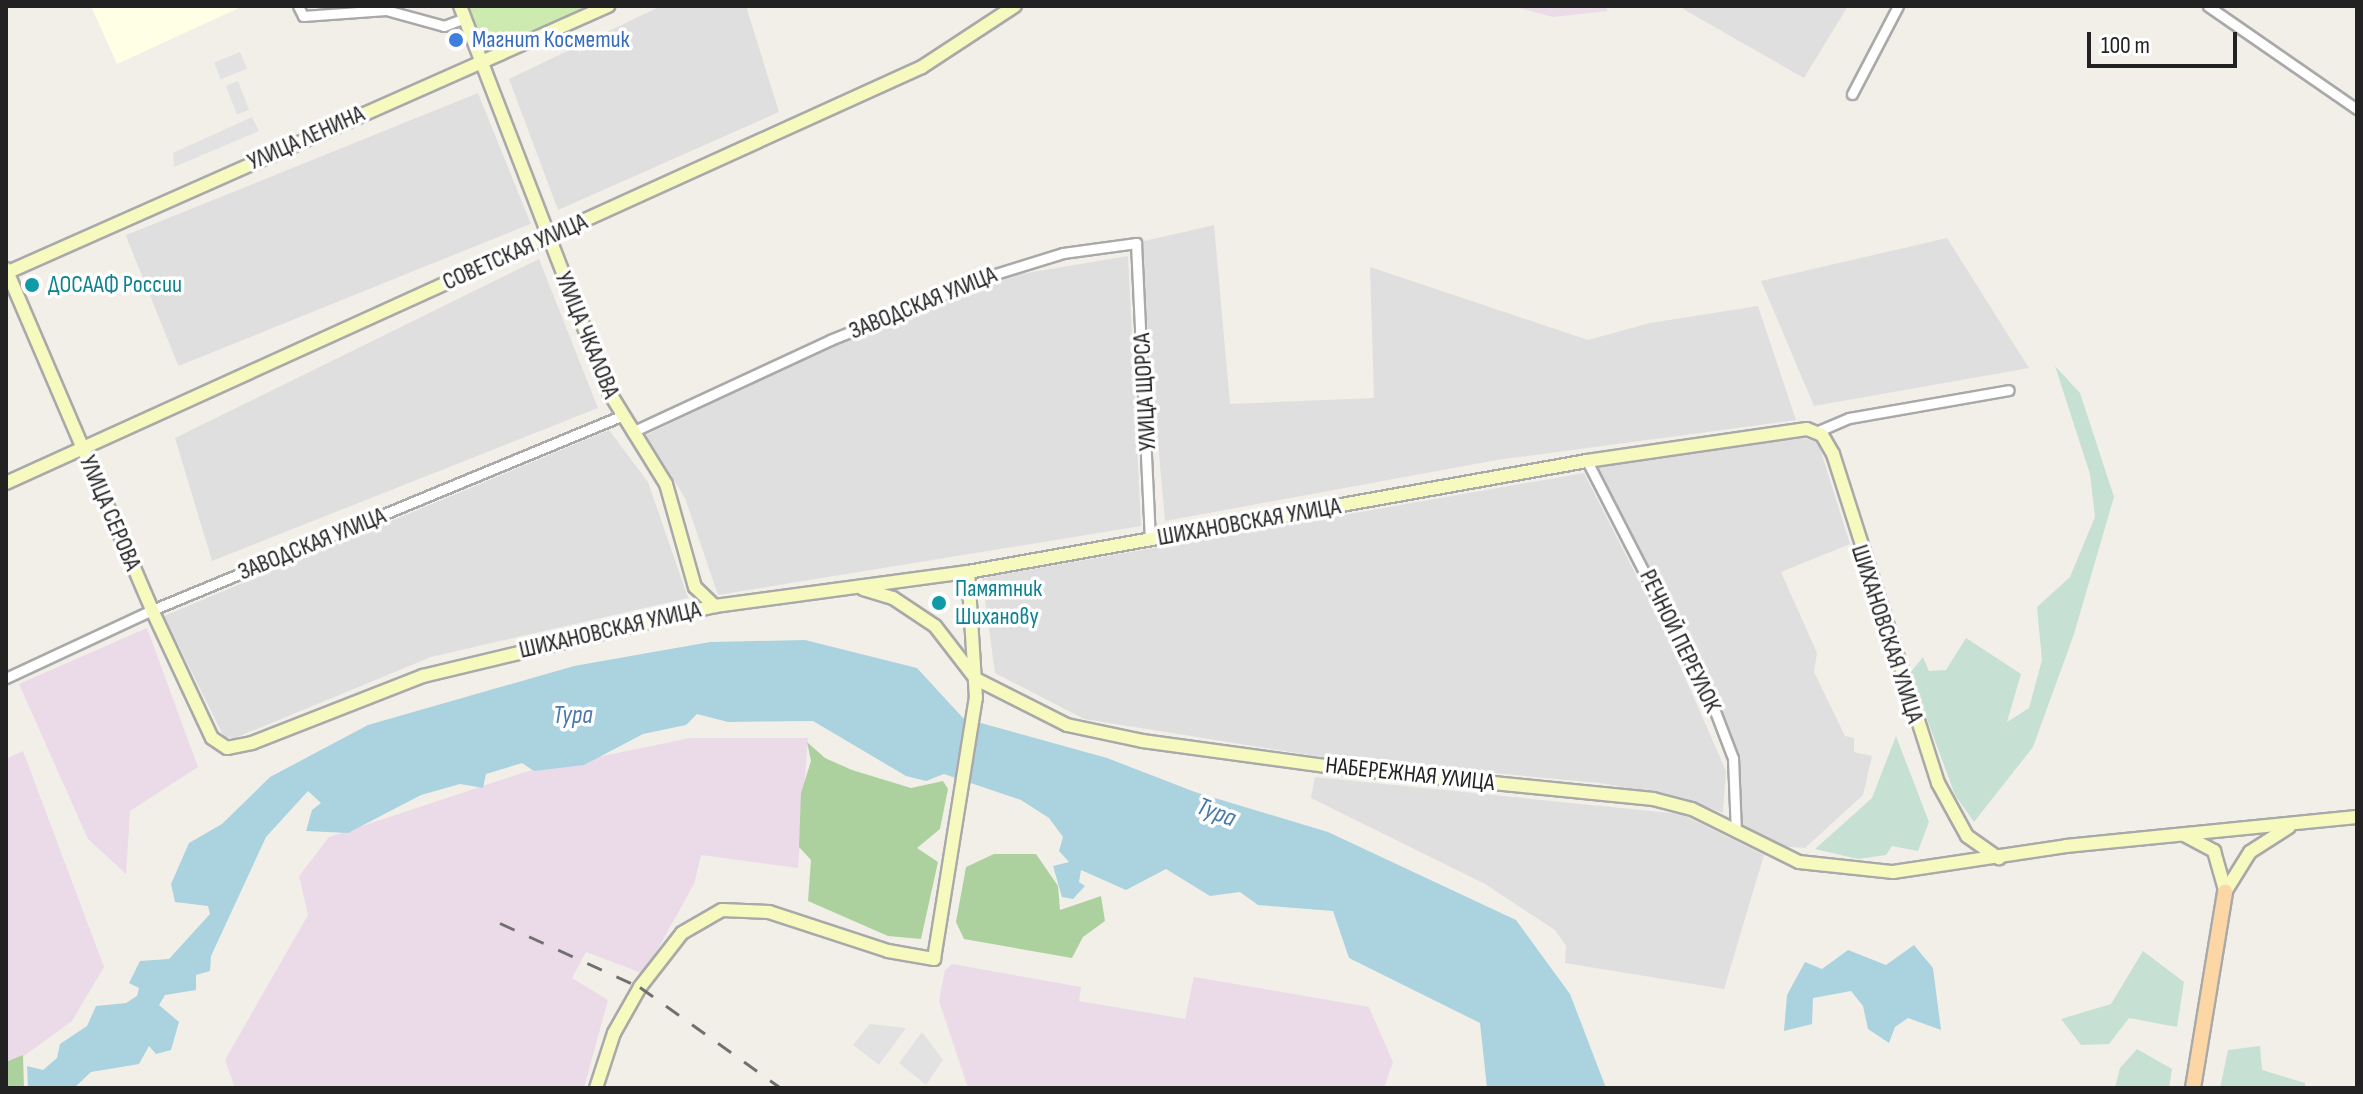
<!DOCTYPE html>
<meta charset="utf-8">
<style>
body{margin:0}
#map{position:relative;width:2363px;height:1094px;overflow:hidden;background:#f2efe9;font-family:"Sofia Sans Condensed",sans-serif}
div>[style]{position:absolute}
.residential>*{inset:0;background:#e0dfdf;transform-origin:0 0}
.industrial>*{inset:0;background:#ebdbe8}
.education>*{inset:0;background:#ffffe5}
.grass>*{inset:0;background:#cdebb0}
.forest>*{inset:0;background:#add19e}
.wetland>*{inset:0;background:#c6e0d4}
.parking>*{inset:0;background:#e2e2e2;transform-origin:0 0}
.water>*{inset:0;background:#aad3df}
.roads{filter:drop-shadow(2px 0 #a9a9a9) drop-shadow(-2px 0 #a9a9a9) drop-shadow(0 2px #a9a9a9) drop-shadow(0 -2px #a9a9a9)}
.street>*{height:9px;margin:-4.5px;padding:0 4.5px;transform-origin:4.5px;border-radius:4.5px;background:#fff}
.secondary>*{height:12px;margin:-6px;padding:0 6px;transform-origin:6px;border-radius:6px;background:#f7fabf}
.primary>*{height:14px;margin:-7px;padding:0 7px;transform-origin:7px;border-radius:7px;background:#fcd6a4}
.rail>*{height:3px;margin-top:-1.5px;transform-origin:0;background:repeating-linear-gradient(90deg,#707070 0 16px,transparent 0 32px)}
.dots>*{width:22px;height:22px;translate:-50% -50%;box-sizing:border-box;border:4px solid #fff;border-radius:50%}
span{translate:-50% -50%;white-space:nowrap;text-align:center;line-height:1.15;-webkit-text-stroke:7px #fff;paint-order:stroke}
.shop-label{font-size:24px;color:#366cbe}
.left{translate:0 -50%;text-align:left}
.street-label{font-size:24px;color:#222}
.culture-label{font-size:24px;color:#0d838f}
.water-label{font-size:26px;color:#4a7aab;font-style:italic}
.frame{position:absolute;inset:0;border:8px solid #222;pointer-events:none}
.scale{position:absolute;left:2087px;top:32px;width:150px;height:36px;box-sizing:border-box;border:4px solid #222;border-top:0;padding-left:10px;font-size:24px;line-height:28px;white-space:nowrap;color:#222;-webkit-text-stroke:6px #fff;paint-order:stroke}
</style>
<div id="map">
<div class="residential">
<i style="clip-path:polygon(661px 6px,746px 6px,779px 112px,558px 210px,509px 79px)"></i>
<i style="clip-path:polygon(1685px 6px,1848px 6px,1804px 78px,1683px 9px)"></i>
<i style="left:478px;top:93px;width:141px;height:380px;rotate:68deg"></i>
<i style="clip-path:polygon(1214px 225px,1230px 404px,1374px 398px,1370px 267px,1588px 340px,1650px 323px,1758px 306px,1796px 420px,1497px 460px,1165px 521px,1140px 242px)"></i>
<i style="clip-path:polygon(1947px 238px,2029px 368px,1814px 406px,1761px 281px)"></i>
<i style="clip-path:polygon(1128px 256px,1141px 526px,718px 595px,685px 498px,646px 435px,832px 346px,1003px 277px)"></i>
<i style="clip-path:polygon(539px 259px,598px 408px,212px 561px,175px 438px)"></i>
<i style="clip-path:polygon(609px 430px,648px 482px,688px 598px,431px 657px,235px 738px,224px 737px,164px 616px)"></i>
<i style="clip-path:polygon(1795px 436px,1818px 442px,1850px 544px,1781px 572px,1817px 653px,1814px 672px,1845px 736px,1854px 738px,1854px 752px,1872px 756px,1863px 795px,1805px 848px,1775px 846px,1743px 827px,1738px 757px,1718px 703px,1596px 467px)"></i>
<i style="clip-path:polygon(1584px 473px,1666px 634px,1726px 771px,1723px 813px,1684px 798px,1600px 783px,1322px 757px,1084px 719px,995px 673px,982px 578px)"></i>
<i style="clip-path:polygon(1315px 777px,1681px 814px,1764px 855px,1724px 989px,1565px 963px,1566px 946px,1555px 930px,1485px 884px,1311px 798px)"></i>
</div>
<div class="industrial">
<i style="clip-path:polygon(1512px 6px,1604px 6px,1608px 11px,1553px 17px)"></i>
<i style="clip-path:polygon(147px 628px,198px 767px,130px 811px,126px 874px,88px 839px,19px 684px)"></i>
<i style="clip-path:polygon(690px 738px,808px 738px,798px 868px,701px 855px,694px 884px,644px 974px,586px 952px,572px 978px,608px 1000px,584px 1088px,235px 1088px,225px 1060px,308px 915px,299px 876px,329px 837px,525px 772px)"></i>
<i style="clip-path:polygon(23px 751px,104px 967px,72px 1021px,6px 1069px,6px 759px)"></i>
<i style="clip-path:polygon(952px 964px,1081px 987px,1079px 1001px,1185px 1019px,1194px 977px,1369px 1007px,1393px 1062px,1384px 1088px,968px 1088px,939px 1001px,945px 970px)"></i>
</div>
<div class="education">
<i style="clip-path:polygon(91px 6px,243px 6px,117px 64px)"></i>
</div>
<div class="grass">
<i style="clip-path:polygon(460px 6px,603px 6px,482px 59px)"></i>
</div>
<div class="forest">
<i style="clip-path:polygon(807px 742px,825px 758px,852px 770px,911px 788px,943px 781px,948px 789px,940px 829px,917px 848px,938px 862px,921px 939px,888px 936px,808px 901px,811px 860px,799px 847px,801px 793px,811px 761px)"></i>
<i style="clip-path:polygon(994px 854px,1036px 854px,1058px 886px,1060px 910px,1101px 896px,1105px 921px,1083px 937px,1072px 958px,964px 939px,956px 922px,966px 867px)"></i>
<i style="clip-path:polygon(23px 1055px,24px 1088px,6px 1088px,6px 1062px)"></i>
</div>
<div class="wetland">
<i style="clip-path:polygon(2055px 366px,2080px 393px,2114px 497px,2074px 634px,2033px 747px,1974px 822px,1955px 795px,1910px 673px,1923px 657px,1929px 671px,1946px 670px,1966px 638px,2021px 674px,2007px 722px,2029px 708px,2042px 660px,2037px 607px,2070px 577px,2095px 517px,2090px 474px)"></i>
<i style="clip-path:polygon(1896px 736px,1929px 822px,1918px 851px,1892px 846px,1886px 855px,1858px 859px,1815px 849px,1872px 798px)"></i>
<i style="clip-path:polygon(2143px 951px,2184px 982px,2177px 1027px,2129px 1018px,2109px 1044px,2081px 1045px,2061px 1019px,2111px 1004px)"></i>
<i style="clip-path:polygon(2260px 1046px,2262px 1070px,2305px 1083px,2305px 1088px,2220px 1088px,2228px 1050px)"></i>
<i style="clip-path:polygon(2137px 1049px,2172px 1069px,2169px 1088px,2115px 1088px,2120px 1068px)"></i>
</div>
<div class="parking">
<i style="left:240px;top:52px;width:18px;height:28px;rotate:68deg"></i>
<i style="left:238px;top:81px;width:31px;height:13px;rotate:69deg"></i>
<i style="clip-path:polygon(252px 117px,259px 131px,174px 167px,173px 153px)"></i>
<i style="clip-path:polygon(870px 1024px,906px 1028px,879px 1065px,853px 1045px)"></i>
<i style="clip-path:polygon(922px 1032px,943px 1060px,926px 1085px,899px 1063px)"></i>
</div>
<div class="water">
<i style="clip-path:polygon(805px 640px,917px 668px,963px 718px,1107px 758px,1195px 792px,1328px 832px,1516px 920px,1570px 994px,1606px 1088px,1487px 1088px,1480px 1023px,1349px 958px,1333px 911px,1258px 905px,1240px 892px,1210px 896px,1166px 869px,1126px 890px,1081px 870px,1079px 882px,1085px 886px,1073px 899px,1062px 897px,1053px 866px,1069px 862px,1059px 851px,1063px 837px,1049px 818px,1021px 800px,944px 774px,926px 781px,906px 776px,813px 721px,728px 722px,697px 714px,686px 725px,643px 734px,584px 765px,534px 771px,522px 763px,486px 774px,483px 788px,460px 784px,421px 795px,348px 833px,306px 831px,312px 810px,321px 803px,308px 791px,266px 837px,211px 956px,210px 971px,196px 975px,196px 990px,165px 995px,159px 1005px,179px 1022px,171px 1050px,156px 1054px,149px 1046px,139px 1064px,91px 1072px,74px 1088px,28px 1088px,27px 1066px,43px 1070px,57px 1058px,60px 1044px,87px 1026px,96px 1006px,126px 1003px,137px 996px,139px 988px,129px 983px,140px 961px,169px 959px,210px 914px,208px 906px,175px 902px,171px 884px,189px 843px,222px 824px,270px 777px,368px 725px,574px 666px,710px 642px)"></i>
<i style="clip-path:polygon(1914px 945px,1933px 968px,1941px 1030px,1908px 1018px,1895px 1027px,1889px 1043px,1868px 1029px,1863px 1006px,1851px 991px,1813px 998px,1812px 1024px,1784px 1031px,1787px 995px,1805px 962px,1822px 969px,1848px 950px,1886px 965px)"></i>
</div>
<div class="roads">
<div class="street">
<i style="left:298px;top:6px;width:11px;rotate:63deg"></i>
<i style="left:303px;top:16px;width:83px;rotate:-4.1deg"></i>
<i style="left:386px;top:10px;width:60px;rotate:15.4deg"></i>
<i style="left:444px;top:26px;width:22px;rotate:-21deg"></i>
<i style="left:2208px;top:6px;width:181px;rotate:34.7deg"></i>
<i style="left:1852px;top:94px;width:99px;rotate:-62.4deg"></i>
<i style="left:632px;top:432px;width:218px;rotate:-24.9deg"></i>
<i style="left:830px;top:340px;width:175px;rotate:-21.9deg"></i>
<i style="left:992px;top:275px;width:74px;rotate:-17.2deg"></i>
<i style="left:1063px;top:253px;width:74px;rotate:-7.8deg"></i>
<i style="left:1136px;top:243px;width:297px;rotate:87.3deg"></i>
<i style="left:1816px;top:432px;width:36px;rotate:-23deg"></i>
<i style="left:1849px;top:418px;width:162px;rotate:-9.9deg"></i>
<i style="left:1587px;top:461px;width:276px;rotate:62.8deg"></i>
<i style="left:1713px;top:706px;width:56px;rotate:69deg"></i>
<i style="left:1733px;top:758px;width:74px;rotate:87.7deg"></i>
<i style="left:6px;top:678px;width:161px;rotate:-25deg"></i>
<i style="left:152px;top:610px;width:508px;rotate:-22.47deg"></i>
</div>
<div class="secondary">
<i style="left:460px;top:6px;width:414px;rotate:68.9deg"></i>
<i style="left:609px;top:392px;width:108px;rotate:58.2deg"></i>
<i style="left:666px;top:484px;width:107px;rotate:74.3deg"></i>
<i style="left:695px;top:587px;width:28px;rotate:44deg"></i>
<i style="left:6px;top:269px;width:371px;rotate:66.8deg"></i>
<i style="left:152px;top:610px;width:141px;rotate:64.9deg"></i>
<i style="left:212px;top:738px;width:18px;rotate:34deg"></i>
<i style="left:227px;top:748px;width:25px;rotate:-11deg"></i>
<i style="left:252px;top:743px;width:184px;rotate:-21.4deg"></i>
<i style="left:423px;top:676px;width:300px;rotate:-13.5deg"></i>
<i style="left:715px;top:606px;width:255px;rotate:-7.7deg"></i>
<i style="left:968px;top:572px;width:629px;rotate:-10.17deg"></i>
<i style="left:1587px;top:461px;width:222px;rotate:-8.3deg"></i>
<i style="left:1807px;top:429px;width:16px;rotate:22deg"></i>
<i style="left:1822px;top:435px;width:22px;rotate:60deg"></i>
<i style="left:1833px;top:454px;width:345px;rotate:72.3deg"></i>
<i style="left:1938px;top:783px;width:60px;rotate:61.3deg"></i>
<i style="left:1967px;top:836px;width:39px;rotate:35deg"></i>
<i style="left:6px;top:273px;width:659px;rotate:-23.92deg"></i>
<i style="left:6px;top:483px;width:1006px;rotate:-24.43deg"></i>
<i style="left:922px;top:67px;width:111px;rotate:-33.3deg"></i>
<i style="left:863px;top:589px;width:31px;rotate:17deg"></i>
<i style="left:893px;top:598px;width:50px;rotate:33.7deg"></i>
<i style="left:935px;top:626px;width:67px;rotate:52.3deg"></i>
<i style="left:976px;top:679px;width:102px;rotate:26.8deg"></i>
<i style="left:1067px;top:725px;width:78px;rotate:11.9deg"></i>
<i style="left:1143px;top:741px;width:192px;rotate:7.8deg"></i>
<i style="left:1333px;top:767px;width:322px;rotate:5.7deg"></i>
<i style="left:1653px;top:799px;width:40px;rotate:14.4deg"></i>
<i style="left:1692px;top:809px;width:119px;rotate:26.4deg"></i>
<i style="left:1799px;top:862px;width:95px;rotate:6.1deg"></i>
<i style="left:1893px;top:872px;width:175px;rotate:-8.5deg"></i>
<i style="left:2066px;top:846px;width:292px;rotate:-5.7deg"></i>
<i style="left:2186px;top:836px;width:32px;rotate:28deg"></i>
<i style="left:2214px;top:851px;width:41px;rotate:74.2deg"></i>
<i style="left:2225px;top:892px;width:47px;rotate:-58deg"></i>
<i style="left:2250px;top:852px;width:46px;rotate:-32.7deg"></i>
<i style="left:596px;top:1088px;width:58px;rotate:-71.9deg"></i>
<i style="left:614px;top:1033px;width:53px;rotate:-60.5deg"></i>
<i style="left:640px;top:987px;width:68px;rotate:-52.1deg"></i>
<i style="left:682px;top:933px;width:46px;rotate:-29.9deg"></i>
<i style="left:722px;top:910px;width:47px;rotate:2.4deg"></i>
<i style="left:769px;top:912px;width:125px;rotate:18.1deg"></i>
<i style="left:888px;top:951px;width:47px;rotate:9.9deg"></i>
<i style="left:934px;top:959px;width:264px;rotate:-80.9deg"></i>
<i style="left:976px;top:698px;width:126px;rotate:-93.6deg"></i>
</div>
<div class="primary">
<i style="left:2193px;top:1088px;width:199px;rotate:-80.7deg"></i>
</div>
</div>
<div class="rail">
<i style="left:500px;top:923px;width:154px;rotate:24.6deg"></i>
<i style="left:640px;top:987px;width:173px;rotate:35.6deg"></i>
</div>
<div class="dots">
<i style="left:456px;top:40px;background:#3f7fe0"></i>
<i style="left:32px;top:285px;background:#0f9aa8"></i>
<i style="left:939px;top:603px;background:#0f9aa8"></i>
</div>
<div class="shop-label">
<span class="left" style="left:472px;top:40px">Магнит Косметик</span>
</div>
<div class="street-label">
<span style="left:306px;top:138px;rotate:-24deg">УЛИЦА ЛЕНИНА</span>
<span style="left:515px;top:252px;rotate:-24deg">СОВЕТСКАЯ УЛИЦА</span>
<span style="left:923px;top:303px;rotate:-22deg">ЗАВОДСКАЯ УЛИЦА</span>
<span style="left:587px;top:335px;rotate:68deg">УЛИЦА ЧКАЛОВА</span>
<span style="left:1145px;top:392px;rotate:-93deg">УЛИЦА ЩОРСА</span>
<span style="left:110px;top:513px;rotate:67deg">УЛИЦА СЕРОВА</span>
<span style="left:1249px;top:522px;rotate:-10deg">ШИХАНОВСКАЯ УЛИЦА</span>
<span style="left:312px;top:544px;rotate:-22deg">ЗАВОДСКАЯ УЛИЦА</span>
<span style="left:610px;top:630px;rotate:-13deg">ШИХАНОВСКАЯ УЛИЦА</span>
<span style="left:1887px;top:634px;rotate:72deg">ШИХАНОВСКАЯ УЛИЦА</span>
<span style="left:1680px;top:641px;rotate:64deg">РЕЧНОЙ ПЕРЕУЛОК</span>
<span style="left:1410px;top:774px;rotate:6deg">НАБЕРЕЖНАЯ УЛИЦА</span>
</div>
<div class="culture-label">
<span class="left" style="left:48px;top:285px">ДОСААФ России</span>
<span class="left" style="left:955px;top:603px">Памятник<br>Шиханову</span>
</div>
<div class="water-label">
<span style="left:573px;top:716px">Тура</span>
<span style="left:1216px;top:813px;rotate:21deg">Тура</span>
</div>
<div class="frame"></div>
<div class="scale">100 m</div>
</div>
